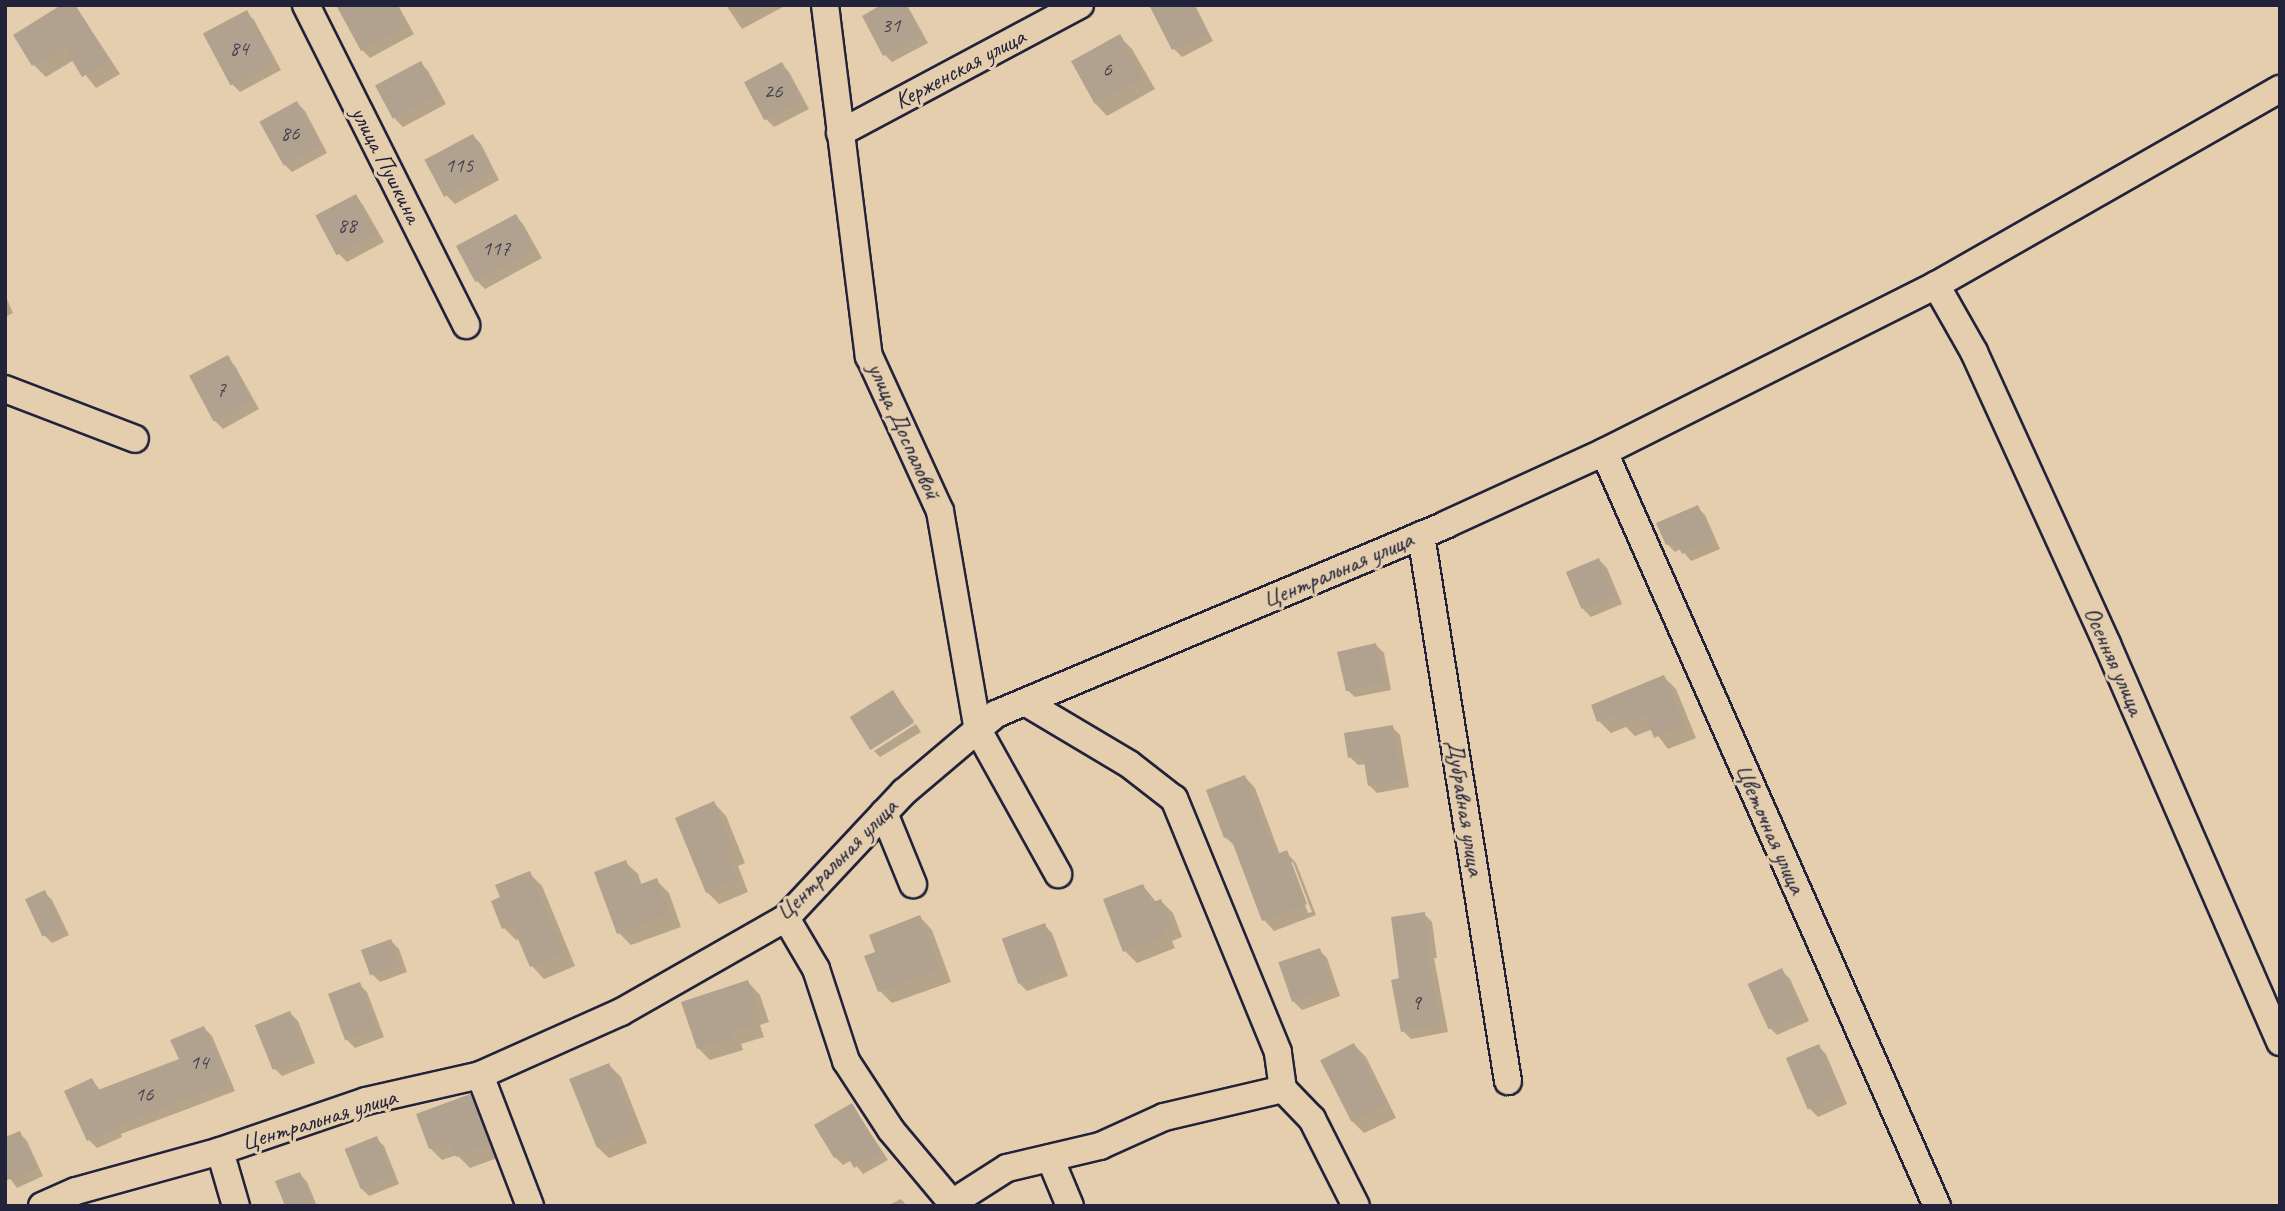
<!DOCTYPE html>
<meta charset="utf-8">
<style>
body{margin:0}
#map{position:relative;width:2285px;height:1211px;overflow:hidden;background:#e4cead;font-family:Caveat,sans-serif}
div>[style]{position:absolute}
.shadow>*{inset:0;background:#0003}
.building>*{inset:0;background:#b1a18f;transform-origin:0 0}
.roads{filter:drop-shadow(2px 0 #22223b) drop-shadow(-2px 0 #22223b) drop-shadow(0 2px #22223b) drop-shadow(0 -2px #22223b)}
.minor>*{height:26px;margin:-13px;padding:0 13px;transform-origin:13px;border-radius:13px;background:#e4cead}
span{translate:-50% -50%;white-space:nowrap;text-align:center;line-height:1.15;-webkit-text-stroke:6px #e4cead;paint-order:stroke}
.number-label{font-size:21px;color:#464250}
.number-label span{-webkit-text-stroke-width:0}
.street-label{font-size:24px;color:#22223b}
.frame{position:absolute;inset:0;border:7px solid #22223b;pointer-events:none}
</style>
<div id="map">
<div class="shadow">
<i style="clip-path:polygon(75px 5px,120px 74px,96px 88px,74px 60px,46px 77px,34px 65px,16px 35px)"></i>
<i style="clip-path:polygon(340px 5px,398px 5px,414px 34px,370px 58px,362px 50px)"></i>
<i style="clip-path:polygon(726px 5px,782px 5px,783px 7px,742px 29px)"></i>
<i style="clip-path:polygon(885px 5px,907px 5px,928px 43px,892px 62px,885px 55px)"></i>
<i style="clip-path:polygon(1157px 5px,1195px 5px,1213px 41px,1182px 57px,1174px 49px,1152px 8px)"></i>
<i style="clip-path:polygon(246px 12px,254px 20px,281px 70px,240px 92px,232px 84px)"></i>
<i style="clip-path:polygon(1119px 36px,1132px 49px,1155px 89px,1107px 116px,1095px 103px,1074px 61px)"></i>
<i style="clip-path:polygon(420px 63px,428px 71px,446px 104px,403px 127px,395px 119px)"></i>
<i style="clip-path:polygon(781px 64px,789px 72px,809px 109px,774px 127px,766px 119px)"></i>
<i style="clip-path:polygon(297px 103px,305px 111px,327px 153px,292px 172px,284px 164px)"></i>
<i style="clip-path:polygon(473px 136px,481px 144px,499px 180px,455px 204px,447px 196px)"></i>
<i style="clip-path:polygon(356px 197px,363px 205px,384px 242px,347px 262px,339px 254px)"></i>
<i style="clip-path:polygon(516px 216px,523px 224px,542px 258px,485px 289px,477px 281px)"></i>
<i style="clip-path:polygon(5px 295px,13px 313px,5px 317px)"></i>
<i style="clip-path:polygon(227px 358px,235px 366px,259px 409px,223px 429px,215px 421px)"></i>
<i style="clip-path:polygon(1697px 507px,1705px 515px,1720px 549px,1691px 561px,1681px 549px,1675px 552px,1667px 544px)"></i>
<i style="clip-path:polygon(1599px 560px,1607px 568px,1622px 604px,1591px 617px,1583px 609px)"></i>
<i style="clip-path:polygon(1376px 645px,1384px 653px,1391px 690px,1355px 697px,1347px 690px)"></i>
<i style="clip-path:polygon(1664px 677px,1676px 689px,1696px 738px,1668px 749px,1653px 729px,1635px 736px,1626px 727px,1611px 733px,1599px 721px)"></i>
<i style="clip-path:polygon(893px 693px,914px 721px,872px 748px)"></i>
<i style="clip-path:polygon(916px 724px,921px 732px,880px 757px,874px 751px)"></i>
<i style="clip-path:polygon(1392px 727px,1400px 735px,1409px 787px,1377px 793px,1369px 785px,1366px 764px,1358px 765px,1350px 757px)"></i>
<i style="clip-path:polygon(evenodd,1245px 777px,1255px 788px,1280px 855px,1286px 852px,1296px 863px,1316px 915px,1274px 931px,1264px 920px,1236px 847px,1225px 837px,1245px 777px,1289px 862px,1293px 862px,1312px 912px,1308px 913px,1289px 862px)"></i>
<i style="clip-path:polygon(714px 803px,726px 816px,745px 863px,738px 866px,748px 892px,719px 904px,707px 892px)"></i>
<i style="clip-path:polygon(625px 862px,638px 874px,642px 886px,656px 880px,669px 893px,681px 927px,631px 945px,619px 933px)"></i>
<i style="clip-path:polygon(529px 873px,542px 886px,575px 966px,544px 979px,532px 966px,520px 938px,516px 940px,504px 928px,502px 898px)"></i>
<i style="clip-path:polygon(1143px 886px,1157px 903px,1161px 901px,1173px 913px,1182px 937px,1172px 941px,1175px 948px,1137px 963px,1125px 951px)"></i>
<i style="clip-path:polygon(44px 892px,52px 900px,69px 935px,52px 943px,44px 935px)"></i>
<i style="clip-path:polygon(1424px 914px,1432px 922px,1437px 958px,1434px 958px,1448px 1032px,1411px 1039px,1403px 1031px,1401px 979px)"></i>
<i style="clip-path:polygon(920px 917px,932px 930px,951px 982px,892px 1003px,880px 991px)"></i>
<i style="clip-path:polygon(1044px 925px,1052px 933px,1068px 976px,1027px 991px,1019px 983px)"></i>
<i style="clip-path:polygon(391px 941px,399px 949px,407px 972px,380px 982px,372px 974px)"></i>
<i style="clip-path:polygon(1319px 950px,1327px 958px,1340px 996px,1302px 1010px,1294px 1002px)"></i>
<i style="clip-path:polygon(1782px 971px,1790px 979px,1809px 1021px,1777px 1035px,1769px 1027px)"></i>
<i style="clip-path:polygon(748px 982px,760px 995px,769px 1022px,760px 1025px,764px 1037px,741px 1044px,743px 1050px,710px 1060px,698px 1048px)"></i>
<i style="clip-path:polygon(359px 984px,367px 992px,384px 1037px,355px 1048px,347px 1040px)"></i>
<i style="clip-path:polygon(290px 1013px,298px 1021px,315px 1063px,282px 1076px,274px 1068px)"></i>
<i style="clip-path:polygon(204px 1028px,212px 1036px,235px 1091px,121px 1134px,122px 1137px,97px 1148px,89px 1140px,66px 1091px,92px 1080px,101px 1091px,181px 1060px)"></i>
<i style="clip-path:polygon(1354px 1045px,1366px 1057px,1396px 1118px,1364px 1133px,1352px 1121px)"></i>
<i style="clip-path:polygon(1818px 1046px,1826px 1054px,1847px 1104px,1818px 1117px,1810px 1109px)"></i>
<i style="clip-path:polygon(609px 1065px,621px 1077px,647px 1143px,609px 1158px,596px 1146px)"></i>
<i style="clip-path:polygon(470px 1096px,482px 1108px,500px 1157px,470px 1168px,457px 1155px,442px 1160px,430px 1148px)"></i>
<i style="clip-path:polygon(852px 1105px,888px 1160px,863px 1174px,852px 1160px,843px 1165px,835px 1157px)"></i>
<i style="clip-path:polygon(19px 1133px,27px 1141px,43px 1176px,17px 1188px,5px 1172px)"></i>
<i style="clip-path:polygon(376px 1138px,384px 1146px,399px 1184px,369px 1196px,361px 1188px)"></i>
<i style="clip-path:polygon(300px 1174px,307px 1182px,317px 1206px,287px 1206px)"></i>
<i style="clip-path:polygon(901px 1199px,907px 1206px,887px 1206px)"></i>
</div>
<div class="building">
<i style="clip-path:polygon(61px 5px,75px 5px,109px 61px,82px 77px,64px 47px,32px 66px,13px 35px)"></i>
<i style="clip-path:polygon(336px 5px,396px 5px,407px 25px,361px 51px)"></i>
<i style="clip-path:polygon(881px 5px,905px 5px,921px 35px,883px 56px,862px 16px)"></i>
<i style="clip-path:polygon(1149px 5px,1192px 5px,1207px 33px,1172px 50px)"></i>
<i style="left:247px;top:10px;width:59px;height:50px;rotate:62deg"></i>
<i style="left:1120px;top:34px;width:49px;height:56px;rotate:61deg"></i>
<i style="left:421px;top:61px;width:38px;height:52px;rotate:62deg"></i>
<i style="left:782px;top:62px;width:43px;height:43px;rotate:62deg"></i>
<i style="left:297px;top:101px;width:50px;height:43px;rotate:61deg"></i>
<i style="left:473px;top:134px;width:42px;height:55px;rotate:62deg"></i>
<i style="left:356px;top:194px;width:45px;height:46px;rotate:62deg"></i>
<i style="left:516px;top:214px;width:41px;height:68px;rotate:62deg"></i>
<i style="left:228px;top:355px;width:52px;height:44px;rotate:62deg"></i>
<i style="clip-path:polygon(1698px 505px,1713px 540px,1682px 554px,1675px 540px,1666px 545px,1656px 523px)"></i>
<i style="left:1599px;top:558px;width:40px;height:36px;rotate:67deg"></i>
<i style="left:1376px;top:643px;width:40px;height:40px;rotate:77deg"></i>
<i style="clip-path:polygon(1664px 675px,1685px 725px,1654px 738px,1645px 715px,1621px 725px,1617px 714px,1597px 722px,1591px 705px)"></i>
<i style="left:893px;top:690px;width:39px;height:51px;rotate:58deg"></i>
<i style="clip-path:polygon(1393px 725px,1402px 780px,1368px 786px,1363px 756px,1348px 758px,1344px 733px)"></i>
<i style="clip-path:polygon(1245px 775px,1275px 855px,1287px 850px,1307px 904px,1262px 921px,1230px 836px,1224px 838px,1206px 790px)"></i>
<i style="clip-path:polygon(714px 801px,734px 850px,727px 853px,737px 879px,706px 893px,675px 818px)"></i>
<i style="clip-path:polygon(626px 860px,636px 886px,657px 878px,670px 914px,617px 934px,594px 872px)"></i>
<i style="clip-path:polygon(530px 871px,564px 954px,530px 967px,512px 925px,502px 929px,491px 901px,500px 897px,495px 885px)"></i>
<i style="clip-path:polygon(1143px 884px,1151px 903px,1161px 899px,1171px 925px,1161px 929px,1164px 936px,1123px 952px,1103px 899px)"></i>
<i style="left:45px;top:890px;width:41px;height:22px;rotate:65deg"></i>
<i style="clip-path:polygon(1425px 912px,1430px 951px,1427px 951px,1441px 1024px,1401px 1032px,1391px 980px,1399px 978px,1391px 917px)"></i>
<i style="clip-path:polygon(920px 915px,940px 969px,878px 992px,864px 956px,875px 952px,869px 935px)"></i>
<i style="left:1045px;top:923px;width:48px;height:46px;rotate:70deg"></i>
<i style="left:391px;top:939px;width:27px;height:32px;rotate:70deg"></i>
<i style="left:1320px;top:948px;width:42px;height:44px;rotate:71deg"></i>
<i style="left:1782px;top:968px;width:50px;height:38px;rotate:65deg"></i>
<i style="clip-path:polygon(748px 980px,758px 1010px,749px 1013px,753px 1025px,730px 1032px,732px 1038px,697px 1049px,681px 1002px)"></i>
<i style="left:360px;top:982px;width:50px;height:34px;rotate:70deg"></i>
<i style="left:290px;top:1011px;width:48px;height:38px;rotate:68deg"></i>
<i style="clip-path:polygon(204px 1026px,228px 1083px,114px 1126px,115px 1129px,87px 1141px,64px 1091px,92px 1078px,98px 1090px,179px 1059px,170px 1040px)"></i>
<i style="left:1354px;top:1043px;width:69px;height:38px;rotate:63deg"></i>
<i style="left:1819px;top:1044px;width:56px;height:36px;rotate:67deg"></i>
<i style="left:609px;top:1063px;width:73px;height:43px;rotate:68deg"></i>
<i style="clip-path:polygon(470px 1094px,489px 1145px,456px 1157px,450px 1141px,429px 1149px,416px 1114px)"></i>
<i style="clip-path:polygon(852px 1103px,881px 1152px,854px 1168px,845px 1152px,834px 1158px,814px 1125px)"></i>
<i style="clip-path:polygon(20px 1131px,36px 1168px,5px 1181px,5px 1137px)"></i>
<i style="left:377px;top:1136px;width:43px;height:35px;rotate:68deg"></i>
<i style="clip-path:polygon(300px 1172px,314px 1206px,285px 1206px,275px 1181px)"></i>
</div>
<div class="roads">
<div class="minor">
<i style="left:306px;top:5px;width:358px;rotate:63.4deg"></i>
<i style="left:825px;top:5px;width:354px;rotate:82.9deg"></i>
<i style="left:869px;top:356px;width:170px;rotate:65.4deg"></i>
<i style="left:940px;top:511px;width:222px;rotate:80.2deg"></i>
<i style="left:978px;top:730px;width:165px;rotate:60.9deg"></i>
<i style="left:840px;top:133px;width:272px;rotate:-28.1deg"></i>
<i style="left:1936px;top:285px;width:77px;rotate:60.4deg"></i>
<i style="left:1974px;top:352px;width:321px;rotate:65.5deg"></i>
<i style="left:2107px;top:644px;width:434px;rotate:66.5deg"></i>
<i style="left:5px;top:389px;width:139px;rotate:21deg"></i>
<i style="left:1604px;top:452px;width:824px;rotate:66.17deg"></i>
<i style="left:1421px;top:535px;width:553px;rotate:80.95deg"></i>
<i style="left:884px;top:813px;width:77px;rotate:67.8deg"></i>
<i style="left:786px;top:918px;width:59px;rotate:59.5deg"></i>
<i style="left:816px;top:969px;width:97px;rotate:71.9deg"></i>
<i style="left:846px;top:1061px;width:82px;rotate:56.9deg"></i>
<i style="left:891px;top:1130px;width:95px;rotate:50.1deg"></i>
<i style="left:952px;top:1203px;width:65px;rotate:-32.5deg"></i>
<i style="left:1007px;top:1168px;width:96px;rotate:-13.3deg"></i>
<i style="left:1100px;top:1146px;width:70px;rotate:-24.4deg"></i>
<i style="left:1164px;top:1117px;width:122px;rotate:-13.2deg"></i>
<i style="left:1283px;top:1089px;width:37px;rotate:-98deg"></i>
<i style="left:1278px;top:1052px;width:274px;rotate:-112.3deg"></i>
<i style="left:1174px;top:799px;width:57px;rotate:-142.1deg"></i>
<i style="left:1129px;top:764px;width:121px;rotate:-149.2deg"></i>
<i style="left:480px;top:1075px;width:140px;rotate:69.1deg"></i>
<i style="left:1283px;top:1089px;width:42px;rotate:46deg"></i>
<i style="left:1312px;top:1119px;width:97px;rotate:63.2deg"></i>
<i style="left:220px;top:1151px;width:57px;rotate:73.8deg"></i>
<i style="left:1050px;top:1158px;width:52px;rotate:67.4deg"></i>
<i style="left:42px;top:1206px;width:37px;rotate:-24deg"></i>
<i style="left:76px;top:1191px;width:149px;rotate:-15.5deg"></i>
<i style="left:220px;top:1151px;width:154px;rotate:-18.9deg"></i>
<i style="left:366px;top:1101px;width:117px;rotate:-12.8deg"></i>
<i style="left:480px;top:1075px;width:154px;rotate:-24.1deg"></i>
<i style="left:621px;top:1012px;width:190px;rotate:-29.7deg"></i>
<i style="left:786px;top:918px;width:173px;rotate:-46.9deg"></i>
<i style="left:904px;top:792px;width:121px;rotate:-40.3deg"></i>
<i style="left:996px;top:714px;width:489px;rotate:-22.8deg"></i>
<i style="left:1447px;top:524px;width:173px;rotate:-24.6deg"></i>
<i style="left:1604px;top:452px;width:372px;rotate:-26.7deg"></i>
<i style="left:1936px;top:285px;width:396px;rotate:-29.7deg"></i>
</div>
</div>
<div class="number-label">
<span style="left:891px;top:25px">31</span>
<span style="left:239px;top:48px">84</span>
<span style="left:1107px;top:69px">6</span>
<span style="left:773px;top:91px">26</span>
<span style="left:290px;top:133px">86</span>
<span style="left:459px;top:165px">115</span>
<span style="left:347px;top:225px">88</span>
<span style="left:496px;top:248px">117</span>
<span style="left:221px;top:389px">7</span>
<span style="left:1416px;top:1002px">9</span>
<span style="left:199px;top:1062px">14</span>
<span style="left:144px;top:1094px">16</span>
</div>
<div class="street-label">
<span style="left:960px;top:69px;rotate:-28deg">Керженская улица</span>
<span style="left:386px;top:165px;rotate:63deg">улица Пушкина</span>
<span style="left:904px;top:431px;rotate:66deg">улица Доспаловой</span>
<span style="left:1338px;top:570px;rotate:-23deg">Центральная улица</span>
<span style="left:2114px;top:661px;rotate:66deg">Осенняя улица</span>
<span style="left:1465px;top:808px;rotate:81deg">Дубравная улица</span>
<span style="left:1770px;top:829px;rotate:66deg">Цветочная улица</span>
<span style="left:837px;top:860px;rotate:-45deg">Центральная улица</span>
<span style="left:319px;top:1120px;rotate:-17deg">Центральная улица</span>
</div>
<div class="frame"></div>
</div>
